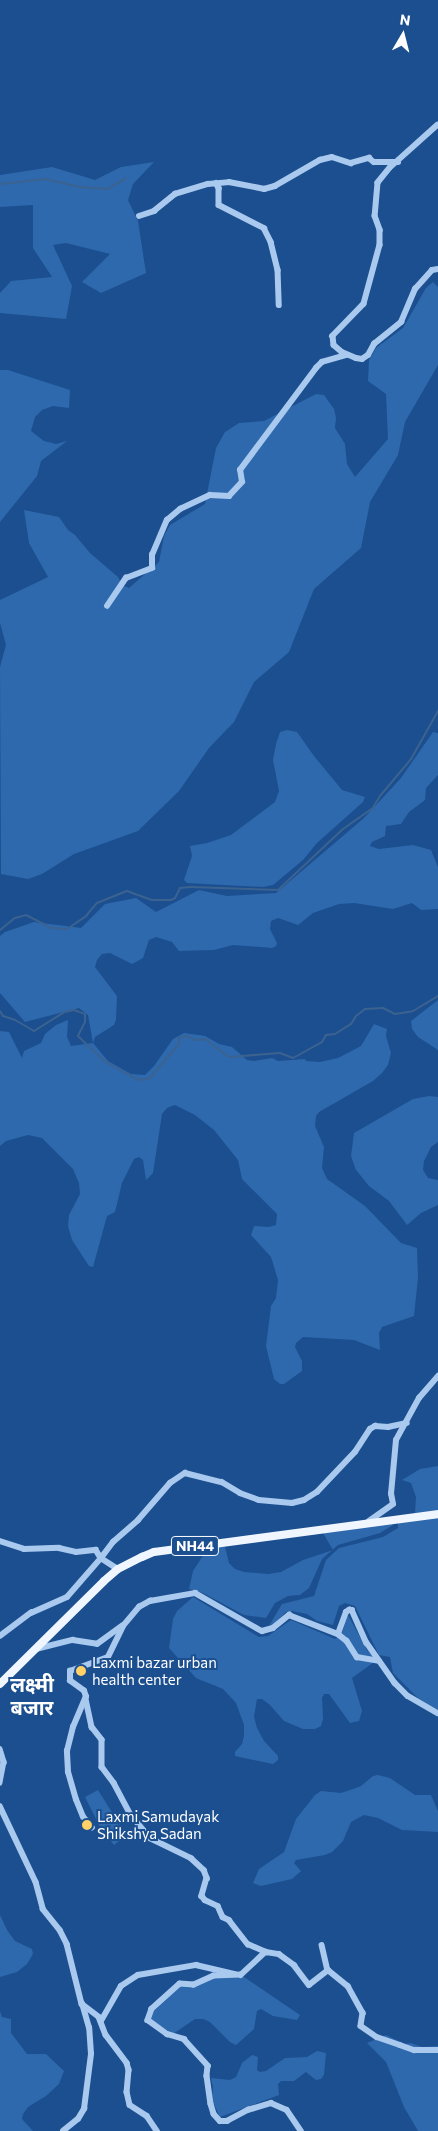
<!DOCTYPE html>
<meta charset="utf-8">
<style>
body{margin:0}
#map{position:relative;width:438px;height:2131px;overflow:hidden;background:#1b4f8f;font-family:Commissioner,"Noto Sans Devanagari",sans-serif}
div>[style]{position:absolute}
.green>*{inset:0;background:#2e69ad}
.stream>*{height:2px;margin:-1px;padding:0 1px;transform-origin:1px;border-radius:1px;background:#3c6290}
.minor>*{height:5.5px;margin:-2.75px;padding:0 2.75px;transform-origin:2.75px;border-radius:2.75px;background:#a9c9ee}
.major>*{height:8px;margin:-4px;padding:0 4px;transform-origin:4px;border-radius:4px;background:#f0f6ff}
.dots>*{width:14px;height:14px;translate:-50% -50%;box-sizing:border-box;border:2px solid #1b4f8f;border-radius:50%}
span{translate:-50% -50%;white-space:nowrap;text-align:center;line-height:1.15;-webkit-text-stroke:4px #1b4f8f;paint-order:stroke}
.shield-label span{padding:1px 4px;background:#1b4f8f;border:1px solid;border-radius:4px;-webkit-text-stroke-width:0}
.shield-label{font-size:14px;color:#fff;font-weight:700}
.poi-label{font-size:15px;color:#fff}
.left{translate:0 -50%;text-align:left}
.district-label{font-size:20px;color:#fff;font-weight:700}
.north{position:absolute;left:378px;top:10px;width:50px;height:50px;-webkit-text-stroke:4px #1b4f8f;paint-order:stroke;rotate:8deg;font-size:14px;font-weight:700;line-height:20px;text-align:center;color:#fff}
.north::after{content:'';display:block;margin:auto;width:18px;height:22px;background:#fff;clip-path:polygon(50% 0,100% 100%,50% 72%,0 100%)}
</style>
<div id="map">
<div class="green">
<i style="clip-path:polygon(154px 162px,133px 184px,128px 200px,138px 221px,146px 273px,101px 293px,82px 282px,110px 254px,66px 243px,53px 245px,72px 286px,66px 319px,0 313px,0 293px,11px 281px,52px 277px,33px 248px,33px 205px,0 207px,0 175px,52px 167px,95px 180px,121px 167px)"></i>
<i style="clip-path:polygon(433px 282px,438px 287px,438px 365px,405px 422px,398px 455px,370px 502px,361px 548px,314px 589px,289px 652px,254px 682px,234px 722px,209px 748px,179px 791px,138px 831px,74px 854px,42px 874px,28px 879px,1px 874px,0 667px,6px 645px,0 623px,0 600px,48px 577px,29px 543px,24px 510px,59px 517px,68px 530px,75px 535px,90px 553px,118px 577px,122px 585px,129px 588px,159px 562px,164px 536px,170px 525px,205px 504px,216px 448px,225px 432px,239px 423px,264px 421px,316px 394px,324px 395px,334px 409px,336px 418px,335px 428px,345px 444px,347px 464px,355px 477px,388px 439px,386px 394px,368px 381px,369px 360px,376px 348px,403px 328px,426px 288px)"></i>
<i style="clip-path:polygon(0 370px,8px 370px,70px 390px,69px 408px,53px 406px,42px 410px,35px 417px,31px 431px,44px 441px,56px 444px,67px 441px,41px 461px,37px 476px,0 522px)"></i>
<i style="clip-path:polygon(287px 730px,297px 732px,314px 756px,342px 790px,365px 797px,363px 802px,317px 843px,303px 860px,273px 885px,263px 887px,187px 883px,184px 880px,192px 856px,190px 846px,207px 843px,231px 835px,275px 802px,279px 791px,273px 760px,276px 744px,280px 732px)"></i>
<i style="clip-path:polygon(433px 732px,438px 733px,438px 775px,426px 788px,425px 800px,409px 812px,401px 824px,386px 826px,385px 836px,372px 842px,370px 846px,379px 849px,413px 845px,431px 850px,438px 867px,438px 909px,421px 910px,412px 903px,393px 909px,354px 903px,339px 904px,313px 913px,298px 925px,278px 918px,271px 921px,270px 929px,277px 943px,276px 946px,272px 948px,233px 945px,214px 950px,179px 951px,172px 942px,156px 937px,149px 940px,143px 958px,132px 964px,110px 953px,102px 954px,97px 960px,95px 967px,117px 996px,116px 1020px,114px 1025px,95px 1037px,93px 1043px,108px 1061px,131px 1074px,145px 1075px,154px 1066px,173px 1039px,184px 1033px,205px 1036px,219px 1044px,232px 1047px,247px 1060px,254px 1061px,272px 1058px,278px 1061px,305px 1059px,306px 1061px,320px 1062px,338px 1058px,361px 1046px,374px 1024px,387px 1029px,386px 1036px,391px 1053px,388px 1065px,382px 1073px,373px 1081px,319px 1112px,316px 1116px,315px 1126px,324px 1147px,322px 1168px,327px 1179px,365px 1206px,401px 1243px,417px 1248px,418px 1278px,414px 1316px,382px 1327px,379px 1333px,380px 1350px,354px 1340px,303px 1337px,296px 1343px,295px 1347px,302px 1361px,302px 1371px,284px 1384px,280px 1384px,274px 1379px,266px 1346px,271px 1306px,276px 1298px,278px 1280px,271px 1257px,251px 1235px,254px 1226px,269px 1227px,276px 1225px,277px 1214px,242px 1179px,238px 1160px,214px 1130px,195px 1115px,175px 1105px,167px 1108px,162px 1114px,153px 1173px,146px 1180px,143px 1160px,139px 1157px,134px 1159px,122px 1183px,115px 1212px,107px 1216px,93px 1267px,89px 1266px,72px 1240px,68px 1226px,69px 1215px,80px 1194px,79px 1183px,73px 1169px,42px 1138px,28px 1135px,6px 1141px,0 1146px,0 1031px,9px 1032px,22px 1058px,24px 1051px,41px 1043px,45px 1034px,56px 1025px,68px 1020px,67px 1037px,71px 1046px,93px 1043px,88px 1015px,79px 1008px,25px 1022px,0 993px,0 936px,5px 932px,34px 922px,81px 928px,105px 904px,136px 898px,156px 912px,199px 890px,227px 896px,276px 893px,364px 818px,401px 778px)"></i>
<i style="clip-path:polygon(438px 1000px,438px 1050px,418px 1037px,412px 1029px,411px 1021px)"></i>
<i style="clip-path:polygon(429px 1096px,438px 1097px,438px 1142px,431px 1147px,424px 1161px,423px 1170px,428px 1178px,438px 1180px,438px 1205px,421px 1213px,407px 1225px,389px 1201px,369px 1186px,356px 1170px,351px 1156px,354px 1133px,413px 1099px)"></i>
<i style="clip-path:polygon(438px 1466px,438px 1511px,415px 1513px,416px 1497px,411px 1483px,402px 1480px,420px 1469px)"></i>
<i style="clip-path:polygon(438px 1516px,438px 1710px,418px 1698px,393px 1673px,390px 1657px,379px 1655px,355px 1606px,345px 1603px,339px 1606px,333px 1625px,317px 1621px,307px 1614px,292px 1611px,286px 1612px,276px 1622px,269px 1626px,282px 1604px,314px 1596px,326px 1560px,339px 1548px,383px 1537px,398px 1528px,398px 1522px)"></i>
<i style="clip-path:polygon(392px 1523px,393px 1525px,380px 1533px,338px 1545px,322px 1559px,309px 1588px,300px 1595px,288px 1596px,275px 1603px,266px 1618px,244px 1615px,203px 1593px,189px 1589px,193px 1571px,204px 1554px,216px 1547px,225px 1547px,229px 1563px,235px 1569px,244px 1572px,268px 1574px,281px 1572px,303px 1560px,333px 1550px,323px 1533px)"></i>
<i style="clip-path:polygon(193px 1597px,259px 1637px,268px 1636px,291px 1620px,335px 1639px,342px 1633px,348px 1615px,367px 1650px,379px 1662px,374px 1662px,352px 1678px,362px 1711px,359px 1721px,350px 1723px,329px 1694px,324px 1694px,322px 1698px,323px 1719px,321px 1726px,315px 1729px,303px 1729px,284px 1721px,270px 1705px,262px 1699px,257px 1699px,254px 1717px,257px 1728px,264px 1741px,278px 1756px,278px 1760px,273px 1764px,235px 1756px,235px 1752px,242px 1744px,244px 1736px,244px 1725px,236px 1703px,223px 1689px,196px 1678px,169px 1648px,173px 1619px,177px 1611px)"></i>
<i style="clip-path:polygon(378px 1775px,390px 1778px,415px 1795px,431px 1795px,438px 1811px,438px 1832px,402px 1830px,378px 1818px,364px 1815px,351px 1822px,343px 1841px,332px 1852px,325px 1855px,296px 1860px,294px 1863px,301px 1871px,292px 1879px,261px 1886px,253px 1883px,259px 1869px,284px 1852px,296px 1819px,315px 1795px,321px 1791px,341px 1793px,353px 1789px,361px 1786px,373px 1776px)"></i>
<i style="clip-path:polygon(98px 1790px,126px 1835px,114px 1845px,101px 1829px,85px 1797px)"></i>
<i style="clip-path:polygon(0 1915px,7px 1930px,15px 1941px,32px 1949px,33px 1954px,27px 1964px,17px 1972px,0 1977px)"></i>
<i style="clip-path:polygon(244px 1977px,300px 2015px,297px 2020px,273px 2016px,261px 2009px,257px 2011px,254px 2029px,236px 2045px,230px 2042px,210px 2022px,203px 2019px,195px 2019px,173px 2034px,150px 2019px,154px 2011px,181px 1986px,215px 1978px)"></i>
<i style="clip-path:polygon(0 2011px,2px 2017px,11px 2019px,11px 2033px,27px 2054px,46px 2054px,64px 2071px,59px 2084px,46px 2096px,28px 2107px,23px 2114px,22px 2119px,33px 2131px,0 2131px)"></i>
<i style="clip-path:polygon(386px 2035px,404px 2044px,411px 2043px,422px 2047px,438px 2046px,438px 2131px,418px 2131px,404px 2107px,386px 2062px,367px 2043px)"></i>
<i style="clip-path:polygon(317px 2051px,326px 2053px,324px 2075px,321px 2079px,316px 2080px,306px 2072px,294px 2081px,281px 2081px,278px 2084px,279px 2095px,220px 2117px,212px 2100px,213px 2087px,211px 2078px,230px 2080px,236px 2077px,242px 2063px,252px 2055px,258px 2057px,257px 2070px,260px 2072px,266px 2071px,285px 2058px,307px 2057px)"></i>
</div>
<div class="stream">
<i style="left:0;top:184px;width:45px;rotate:-6.3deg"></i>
<i style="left:45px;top:179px;width:36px;rotate:13deg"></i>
<i style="left:80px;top:187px;width:28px;rotate:4deg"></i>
<i style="left:108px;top:189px;width:21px;rotate:-31deg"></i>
<i style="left:0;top:930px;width:19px;rotate:-39deg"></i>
<i style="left:15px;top:918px;width:11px;rotate:-15deg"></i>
<i style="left:26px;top:915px;width:28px;rotate:27deg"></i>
<i style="left:51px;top:928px;width:16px;rotate:4deg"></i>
<i style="left:67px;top:929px;width:23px;rotate:-34deg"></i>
<i style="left:86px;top:916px;width:17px;rotate:-50deg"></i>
<i style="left:97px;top:903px;width:32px;rotate:-22deg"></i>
<i style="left:127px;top:891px;width:27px;rotate:20deg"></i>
<i style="left:152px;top:900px;width:19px"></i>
<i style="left:171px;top:900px;width:4px;rotate:-27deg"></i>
<i style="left:175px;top:898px;width:11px;rotate:-63deg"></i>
<i style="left:180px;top:888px;width:11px;rotate:-5deg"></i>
<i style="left:191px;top:887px;width:87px;rotate:2deg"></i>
<i style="left:278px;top:890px;width:89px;rotate:-43.2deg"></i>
<i style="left:343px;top:829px;width:35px;rotate:-35deg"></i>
<i style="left:372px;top:809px;width:15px;rotate:-58deg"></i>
<i style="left:380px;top:796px;width:48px;rotate:-50deg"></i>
<i style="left:411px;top:759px;width:55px;rotate:-60.6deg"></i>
<i style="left:0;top:1011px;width:6px;rotate:59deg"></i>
<i style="left:3px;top:1016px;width:13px;rotate:18deg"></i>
<i style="left:15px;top:1020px;width:22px;rotate:30deg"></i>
<i style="left:34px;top:1031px;width:36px;rotate:-32deg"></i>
<i style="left:65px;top:1012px;width:9px;rotate:-13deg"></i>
<i style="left:74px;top:1010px;width:12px;rotate:20deg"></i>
<i style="left:85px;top:1014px;width:8px;rotate:90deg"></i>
<i style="left:85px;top:1022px;width:16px;rotate:117deg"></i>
<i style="left:78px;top:1036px;width:36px;rotate:44deg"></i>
<i style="left:104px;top:1061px;width:39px;rotate:29deg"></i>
<i style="left:138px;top:1080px;width:12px;rotate:-9deg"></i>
<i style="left:150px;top:1078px;width:45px;rotate:-49.5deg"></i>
<i style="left:179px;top:1044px;width:6px;rotate:-90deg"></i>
<i style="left:179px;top:1038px;width:9px;rotate:-13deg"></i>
<i style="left:188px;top:1036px;width:8px;rotate:30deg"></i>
<i style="left:195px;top:1040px;width:10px;rotate:-6deg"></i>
<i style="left:205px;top:1039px;width:30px;rotate:37deg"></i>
<i style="left:229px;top:1057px;width:51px;rotate:-4.5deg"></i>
<i style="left:280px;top:1053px;width:14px;rotate:21deg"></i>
<i style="left:293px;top:1058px;width:33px;rotate:-29deg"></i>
<i style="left:322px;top:1042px;width:8px;rotate:-60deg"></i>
<i style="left:326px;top:1035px;width:9px;rotate:-6deg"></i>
<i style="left:335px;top:1034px;width:19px;rotate:-32deg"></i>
<i style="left:351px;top:1024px;width:9px;rotate:-58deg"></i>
<i style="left:356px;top:1016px;width:11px;rotate:-38deg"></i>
<i style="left:365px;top:1009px;width:18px;rotate:-3deg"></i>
<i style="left:383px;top:1008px;width:13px;rotate:27deg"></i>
<i style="left:395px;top:1014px;width:18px;rotate:-9deg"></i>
<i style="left:413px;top:1011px;width:29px;rotate:-31deg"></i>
</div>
<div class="minor">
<i style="left:438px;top:125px;width:64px;rotate:138.1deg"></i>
<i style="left:390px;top:168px;width:19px;rotate:129deg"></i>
<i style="left:378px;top:183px;width:33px;rotate:95deg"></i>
<i style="left:375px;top:216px;width:15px;rotate:70deg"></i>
<i style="left:380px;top:230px;width:15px;rotate:90deg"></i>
<i style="left:380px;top:245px;width:61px;rotate:105.2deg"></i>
<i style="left:364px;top:304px;width:45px;rotate:134.1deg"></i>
<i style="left:333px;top:336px;width:9px;rotate:84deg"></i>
<i style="left:334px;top:345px;width:11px;rotate:41deg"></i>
<i style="left:342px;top:352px;width:15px;rotate:23deg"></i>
<i style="left:356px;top:358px;width:6px;rotate:9deg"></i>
<i style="left:362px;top:359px;width:7px;rotate:-34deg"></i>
<i style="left:368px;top:355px;width:13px;rotate:-61deg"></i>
<i style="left:374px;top:344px;width:35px;rotate:-39deg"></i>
<i style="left:401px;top:322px;width:36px;rotate:-67deg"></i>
<i style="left:415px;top:289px;width:25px;rotate:-48deg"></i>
<i style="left:432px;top:270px;width:6px;rotate:-9deg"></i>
<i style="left:216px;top:183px;width:6px;rotate:59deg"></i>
<i style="left:219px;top:188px;width:17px;rotate:90deg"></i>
<i style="left:219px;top:205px;width:51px;rotate:27.1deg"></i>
<i style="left:264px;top:228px;width:16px;rotate:63deg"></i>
<i style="left:271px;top:242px;width:29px;rotate:76deg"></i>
<i style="left:278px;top:270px;width:35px;rotate:88deg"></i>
<i style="left:139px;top:216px;width:16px;rotate:-18deg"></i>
<i style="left:154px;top:211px;width:27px;rotate:-39deg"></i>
<i style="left:175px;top:194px;width:34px;rotate:-17deg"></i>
<i style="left:208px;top:184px;width:21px;rotate:-5deg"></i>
<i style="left:229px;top:182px;width:36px;rotate:11deg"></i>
<i style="left:264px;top:189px;width:11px;rotate:-15deg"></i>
<i style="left:275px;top:186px;width:52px;rotate:-30deg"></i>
<i style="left:320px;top:160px;width:12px;rotate:-14deg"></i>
<i style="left:332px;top:157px;width:20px;rotate:18deg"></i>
<i style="left:351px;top:163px;width:19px;rotate:-16deg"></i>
<i style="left:369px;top:158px;width:6px;rotate:39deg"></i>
<i style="left:374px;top:162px;width:24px"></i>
<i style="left:107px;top:606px;width:34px;rotate:-56deg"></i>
<i style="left:126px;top:578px;width:28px;rotate:-21deg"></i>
<i style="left:152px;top:568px;width:13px;rotate:-90deg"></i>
<i style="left:152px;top:555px;width:38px;rotate:-67deg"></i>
<i style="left:167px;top:520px;width:17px;rotate:-40deg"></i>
<i style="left:180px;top:509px;width:33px;rotate:-25deg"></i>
<i style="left:210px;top:495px;width:19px;rotate:3deg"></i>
<i style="left:229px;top:496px;width:19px;rotate:-47deg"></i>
<i style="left:242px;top:482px;width:12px;rotate:-99deg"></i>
<i style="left:240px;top:470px;width:127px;rotate:-53.3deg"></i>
<i style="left:316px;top:368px;width:8px;rotate:-45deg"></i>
<i style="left:322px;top:362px;width:26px;rotate:-16deg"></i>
<i style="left:369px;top:1521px;width:29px;rotate:-35deg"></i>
<i style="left:393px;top:1504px;width:10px;rotate:-101deg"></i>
<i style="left:391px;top:1494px;width:54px;rotate:-84.7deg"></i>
<i style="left:396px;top:1440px;width:48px;rotate:-61.3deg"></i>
<i style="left:419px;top:1398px;width:29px;rotate:-49deg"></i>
<i style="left:0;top:1541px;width:25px;rotate:18deg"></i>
<i style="left:24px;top:1549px;width:35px;rotate:-2deg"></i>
<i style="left:59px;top:1548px;width:17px;rotate:13deg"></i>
<i style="left:76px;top:1552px;width:20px;rotate:-6deg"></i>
<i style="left:96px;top:1550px;width:9px;rotate:58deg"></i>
<i style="left:101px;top:1558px;width:20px;rotate:-53deg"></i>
<i style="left:113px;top:1542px;width:33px;rotate:-41deg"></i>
<i style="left:138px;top:1520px;width:49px;rotate:-49.1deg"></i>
<i style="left:170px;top:1483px;width:18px;rotate:-34deg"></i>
<i style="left:185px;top:1473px;width:38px;rotate:14deg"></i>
<i style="left:222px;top:1482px;width:21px;rotate:31deg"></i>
<i style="left:240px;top:1493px;width:20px;rotate:20deg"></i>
<i style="left:259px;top:1500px;width:33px;rotate:5deg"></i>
<i style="left:292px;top:1503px;width:12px;rotate:-14deg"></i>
<i style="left:304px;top:1500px;width:15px;rotate:-32deg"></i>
<i style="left:317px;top:1492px;width:55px;rotate:-46.5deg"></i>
<i style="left:355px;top:1452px;width:27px;rotate:-57deg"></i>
<i style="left:370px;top:1429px;width:6px;rotate:-31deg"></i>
<i style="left:375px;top:1426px;width:13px;rotate:4deg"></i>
<i style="left:388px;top:1427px;width:19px;rotate:-12deg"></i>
<i style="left:338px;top:1634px;width:11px;rotate:38deg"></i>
<i style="left:347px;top:1641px;width:19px;rotate:58deg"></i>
<i style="left:357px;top:1657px;width:22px;rotate:10deg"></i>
<i style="left:0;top:1636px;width:39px;rotate:-37deg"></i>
<i style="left:31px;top:1613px;width:39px;rotate:-24deg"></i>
<i style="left:67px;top:1597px;width:52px;rotate:-48.9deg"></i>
<i style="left:101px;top:1558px;width:20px;rotate:33deg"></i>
<i style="left:36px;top:1649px;width:38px;rotate:-14deg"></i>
<i style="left:73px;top:1640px;width:24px;rotate:9deg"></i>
<i style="left:97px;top:1644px;width:31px;rotate:-36deg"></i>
<i style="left:86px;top:1699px;width:29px;rotate:78deg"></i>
<i style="left:92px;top:1727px;width:16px;rotate:52deg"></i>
<i style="left:102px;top:1740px;width:27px;rotate:90deg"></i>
<i style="left:102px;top:1767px;width:20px;rotate:53deg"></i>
<i style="left:114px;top:1783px;width:36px;rotate:62deg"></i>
<i style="left:131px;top:1815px;width:30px;rotate:50deg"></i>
<i style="left:150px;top:1838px;width:46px;rotate:26deg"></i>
<i style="left:191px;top:1858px;width:18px;rotate:43deg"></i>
<i style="left:204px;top:1870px;width:9px;rotate:69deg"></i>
<i style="left:207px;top:1878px;width:19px;rotate:106deg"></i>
<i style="left:202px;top:1896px;width:5px;rotate:53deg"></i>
<i style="left:205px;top:1900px;width:14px;rotate:25deg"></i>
<i style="left:218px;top:1906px;width:12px;rotate:66deg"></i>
<i style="left:223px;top:1917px;width:7px;rotate:27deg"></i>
<i style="left:229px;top:1920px;width:31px;rotate:52deg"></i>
<i style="left:248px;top:1944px;width:20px;rotate:24deg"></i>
<i style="left:266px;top:1952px;width:13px;rotate:9deg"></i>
<i style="left:279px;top:1954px;width:19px;rotate:36deg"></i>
<i style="left:294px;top:1965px;width:25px;rotate:53deg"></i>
<i style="left:309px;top:1985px;width:24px;rotate:-38deg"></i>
<i style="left:0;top:1749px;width:14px;rotate:73deg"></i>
<i style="left:4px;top:1762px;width:21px;rotate:101deg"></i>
<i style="left:0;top:1806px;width:84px;rotate:64.7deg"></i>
<i style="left:36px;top:1882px;width:28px;rotate:75deg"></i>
<i style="left:43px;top:1909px;width:27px;rotate:51deg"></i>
<i style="left:60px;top:1930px;width:16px;rotate:63deg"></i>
<i style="left:67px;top:1944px;width:62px;rotate:76deg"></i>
<i style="left:82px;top:2004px;width:21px;rotate:37deg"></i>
<i style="left:99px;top:2017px;width:19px;rotate:69deg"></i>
<i style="left:106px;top:2035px;width:35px;rotate:53deg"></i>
<i style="left:127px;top:2063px;width:7px;rotate:74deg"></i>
<i style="left:129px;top:2070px;width:22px;rotate:95deg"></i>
<i style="left:127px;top:2092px;width:13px;rotate:77deg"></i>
<i style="left:130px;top:2105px;width:20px;rotate:33deg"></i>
<i style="left:147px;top:2116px;width:18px;rotate:56deg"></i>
<i style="left:92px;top:1828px;width:14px;rotate:-129deg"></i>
<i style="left:83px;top:1817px;width:18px;rotate:-112deg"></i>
<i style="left:76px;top:1800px;width:29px;rotate:-106deg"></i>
<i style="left:68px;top:1772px;width:21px;rotate:-93deg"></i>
<i style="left:67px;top:1751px;width:25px;rotate:-76deg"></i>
<i style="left:73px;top:1727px;width:33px;rotate:-67deg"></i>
<i style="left:86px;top:1697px;width:6px;rotate:-108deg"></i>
<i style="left:84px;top:1691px;width:17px;rotate:-144deg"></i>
<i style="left:70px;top:1681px;width:10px;rotate:-90deg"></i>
<i style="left:70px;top:1671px;width:40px;rotate:-20.2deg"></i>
<i style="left:108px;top:1657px;width:34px;rotate:-64deg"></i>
<i style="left:123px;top:1626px;width:25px;rotate:-50deg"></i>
<i style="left:139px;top:1607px;width:13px;rotate:-29deg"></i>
<i style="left:150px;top:1601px;width:46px;rotate:-10.1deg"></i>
<i style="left:195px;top:1593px;width:77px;rotate:29.6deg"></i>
<i style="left:262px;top:1631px;width:11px;rotate:-15deg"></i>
<i style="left:273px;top:1628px;width:21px;rotate:-39deg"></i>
<i style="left:289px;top:1615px;width:53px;rotate:21.2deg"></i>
<i style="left:338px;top:1634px;width:23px;rotate:-70deg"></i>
<i style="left:346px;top:1612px;width:4px;rotate:-34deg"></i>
<i style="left:349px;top:1610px;width:3px"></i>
<i style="left:352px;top:1610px;width:36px;rotate:66deg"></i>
<i style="left:367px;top:1643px;width:49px;rotate:55deg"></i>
<i style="left:395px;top:1683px;width:18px;rotate:45deg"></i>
<i style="left:408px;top:1696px;width:34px;rotate:30deg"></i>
<i style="left:322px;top:1945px;width:26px;rotate:77deg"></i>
<i style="left:328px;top:1970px;width:26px;rotate:39deg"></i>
<i style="left:348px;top:1986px;width:31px;rotate:61deg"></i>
<i style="left:363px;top:2013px;width:13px;rotate:99deg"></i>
<i style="left:361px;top:2026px;width:19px;rotate:35deg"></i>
<i style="left:377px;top:2037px;width:24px;rotate:19deg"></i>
<i style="left:400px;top:2045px;width:15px;rotate:20deg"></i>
<i style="left:414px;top:2050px;width:24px"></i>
<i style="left:266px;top:1952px;width:34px;rotate:137deg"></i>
<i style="left:241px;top:1975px;width:27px;rotate:178deg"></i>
<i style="left:214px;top:1976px;width:22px;rotate:156deg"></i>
<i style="left:194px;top:1985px;width:14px;rotate:-176deg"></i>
<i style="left:180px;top:1984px;width:38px;rotate:138deg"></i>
<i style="left:152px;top:2009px;width:12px;rotate:110deg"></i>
<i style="left:148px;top:2020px;width:24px;rotate:36deg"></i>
<i style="left:167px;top:2034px;width:18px;rotate:16deg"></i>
<i style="left:184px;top:2039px;width:36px;rotate:48deg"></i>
<i style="left:208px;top:2066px;width:10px;rotate:96deg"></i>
<i style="left:207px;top:2076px;width:28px;rotate:82deg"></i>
<i style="left:211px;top:2104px;width:10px;rotate:73deg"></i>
<i style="left:214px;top:2114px;width:9px;rotate:49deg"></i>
<i style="left:220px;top:2121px;width:7px"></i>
<i style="left:227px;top:2121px;width:24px;rotate:-28deg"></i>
<i style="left:248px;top:2110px;width:24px;rotate:-17deg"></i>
<i style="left:271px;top:2103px;width:17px;rotate:24deg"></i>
<i style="left:287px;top:2110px;width:25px;rotate:56deg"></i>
<i style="left:101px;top:2021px;width:40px;rotate:-60.3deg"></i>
<i style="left:121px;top:1986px;width:20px;rotate:-33deg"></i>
<i style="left:138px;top:1975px;width:59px;rotate:-9.8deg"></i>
<i style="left:196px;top:1965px;width:40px;rotate:13deg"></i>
<i style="left:63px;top:2131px;width:19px;rotate:-39deg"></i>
<i style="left:78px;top:2119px;width:12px;rotate:-59deg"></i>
<i style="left:84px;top:2109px;width:55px;rotate:-82.7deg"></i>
<i style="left:91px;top:2054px;width:26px;rotate:-94deg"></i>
<i style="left:89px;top:2028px;width:25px;rotate:-106deg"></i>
</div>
<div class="major">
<i style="left:0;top:1684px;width:146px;rotate:-44.7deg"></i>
<i style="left:104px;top:1581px;width:18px;rotate:-41deg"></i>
<i style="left:118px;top:1569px;width:27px;rotate:-27deg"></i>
<i style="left:142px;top:1557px;width:13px;rotate:-23deg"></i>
<i style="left:154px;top:1552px;width:287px;rotate:-7.6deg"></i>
</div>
<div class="dots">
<i style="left:81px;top:1671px;background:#ffd166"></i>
<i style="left:87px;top:1825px;background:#ffd166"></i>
</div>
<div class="shield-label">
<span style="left:195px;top:1546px">NH44</span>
</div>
<div class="poi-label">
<span class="left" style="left:92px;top:1671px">Laxmi bazar urban<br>health center</span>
<span class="left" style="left:97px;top:1825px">Laxmi Samudayak<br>Shikshya Sadan</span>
</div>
<div class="district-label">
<span style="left:32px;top:1696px">लक्ष्मी<br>बजार</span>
</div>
<div class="north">N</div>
</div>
